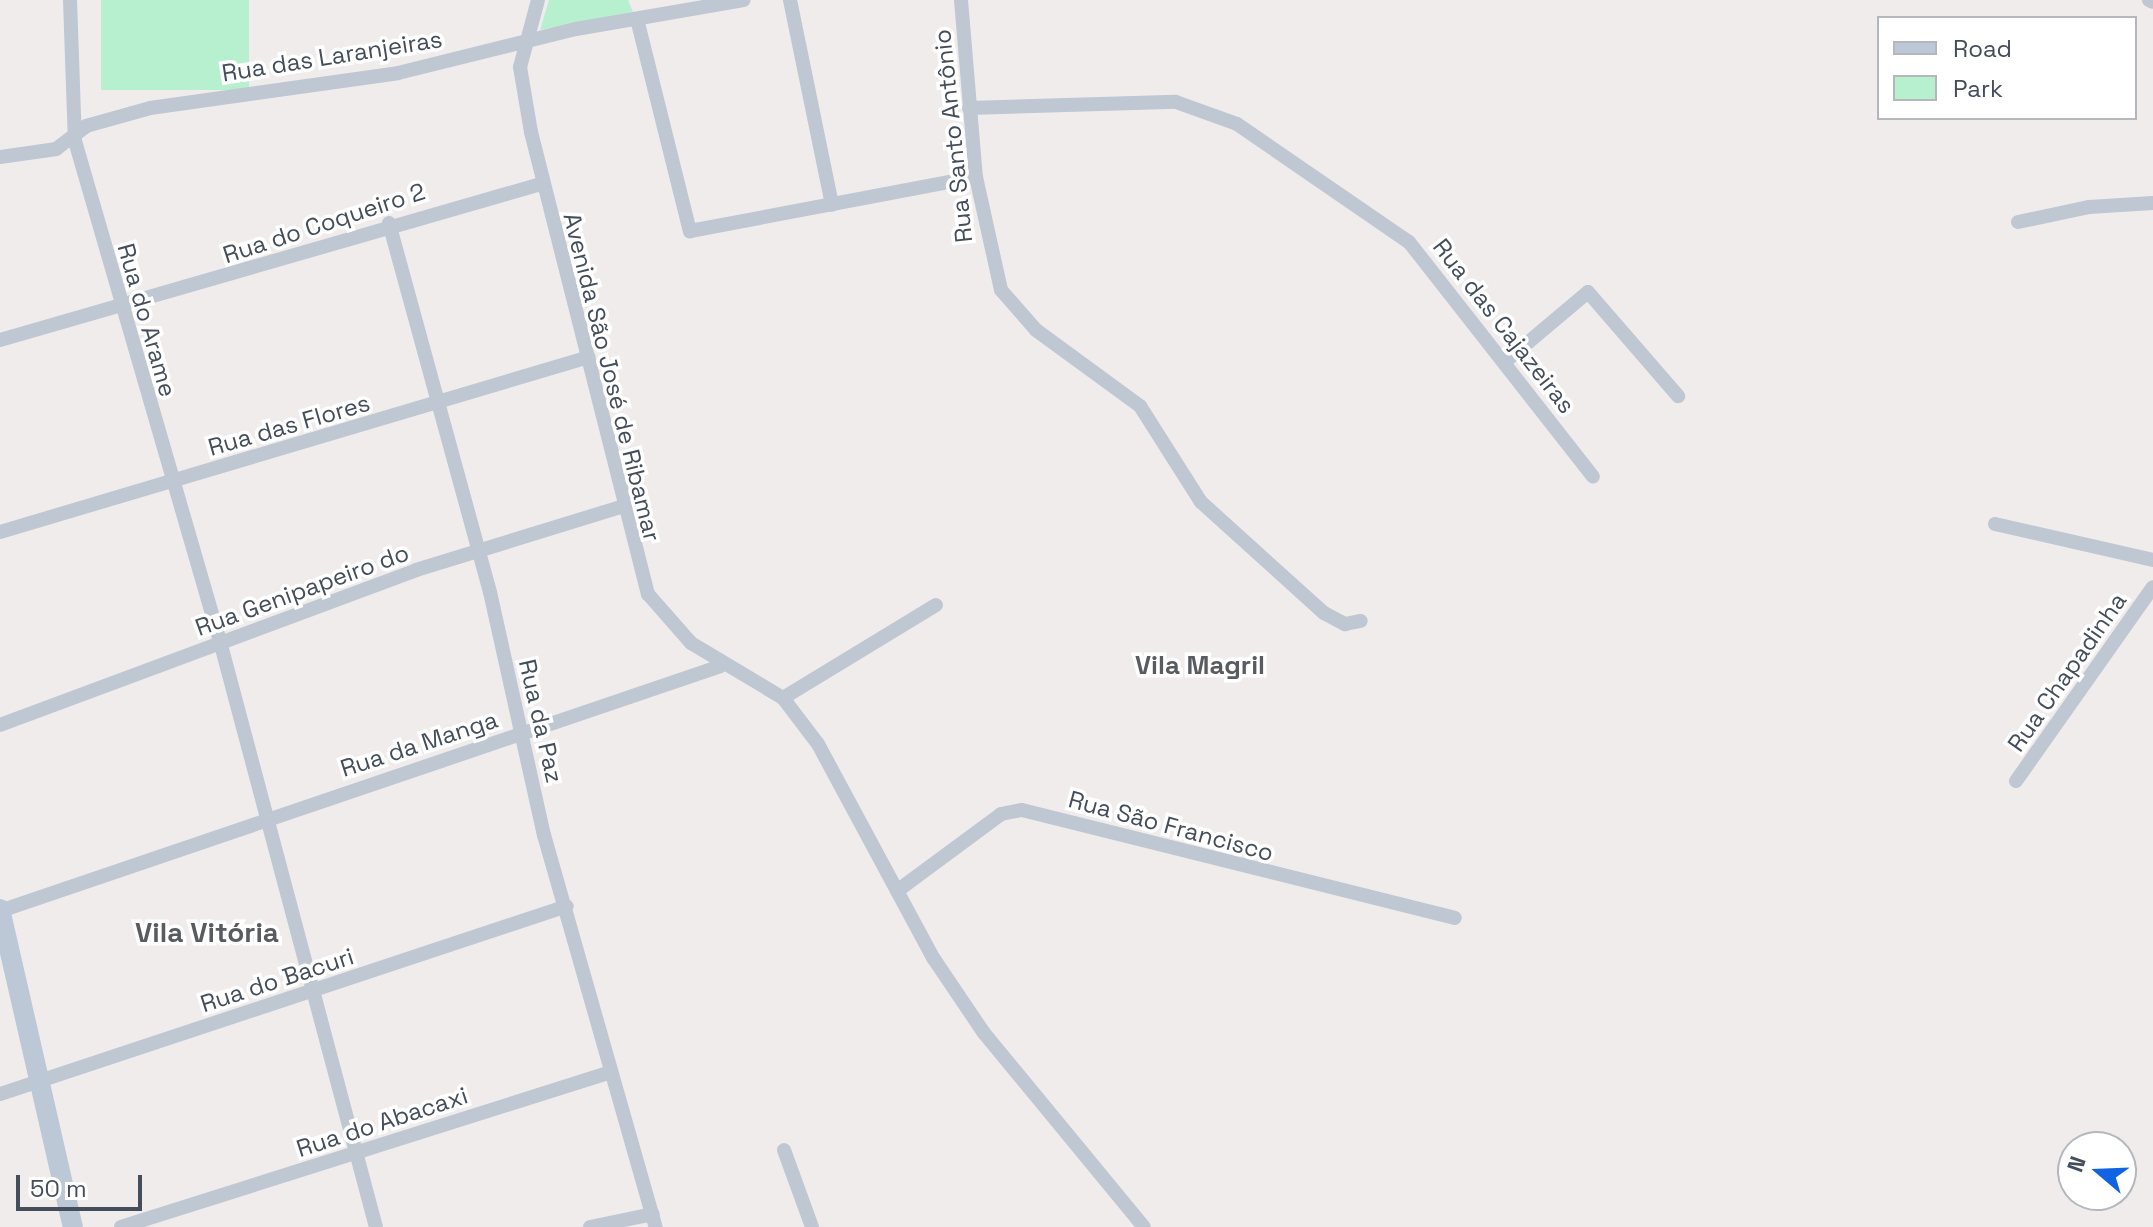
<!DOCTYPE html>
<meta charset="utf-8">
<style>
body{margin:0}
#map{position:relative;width:2153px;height:1227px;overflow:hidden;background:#efeceb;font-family:"Space Grotesk",sans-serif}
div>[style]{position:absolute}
.green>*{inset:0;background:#b7f0cf;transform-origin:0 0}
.street>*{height:14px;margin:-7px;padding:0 7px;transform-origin:7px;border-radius:7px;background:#bec7d2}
.secondary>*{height:20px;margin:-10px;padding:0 10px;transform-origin:10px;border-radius:10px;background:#bdc8d6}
span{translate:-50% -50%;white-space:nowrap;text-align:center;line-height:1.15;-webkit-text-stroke:7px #fff;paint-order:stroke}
.street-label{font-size:24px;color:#444e5a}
.neighbourhood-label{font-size:26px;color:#585c61;font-weight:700}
.quarter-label{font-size:28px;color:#585c61;font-weight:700}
.legend{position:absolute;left:1877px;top:16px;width:260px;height:104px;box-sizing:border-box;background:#fff;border:2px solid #b4b8bd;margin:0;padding:10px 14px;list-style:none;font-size:24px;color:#444e5a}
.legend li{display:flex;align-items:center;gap:16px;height:40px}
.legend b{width:40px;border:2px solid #b4b8bd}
.north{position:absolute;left:2057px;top:1131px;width:80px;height:80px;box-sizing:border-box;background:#fff;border:2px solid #b4b8bd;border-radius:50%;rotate:289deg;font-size:22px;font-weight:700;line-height:32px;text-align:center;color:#444e5a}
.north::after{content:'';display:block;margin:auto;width:28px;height:36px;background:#1263e2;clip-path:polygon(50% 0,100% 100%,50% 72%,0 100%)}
.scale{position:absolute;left:16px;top:1175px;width:126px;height:36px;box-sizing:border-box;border:4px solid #444e5a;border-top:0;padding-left:10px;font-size:24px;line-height:28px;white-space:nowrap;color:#444e5a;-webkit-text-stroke:6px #fff;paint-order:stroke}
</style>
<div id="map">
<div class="green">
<i style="left:101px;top:0;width:148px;height:90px"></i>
<i style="clip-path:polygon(549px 0,628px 0,633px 12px,540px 30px)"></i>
</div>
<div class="street">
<i style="left:70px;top:0;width:141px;rotate:88deg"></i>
<i style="left:75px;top:141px;width:525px;rotate:73.84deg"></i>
<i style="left:221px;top:645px;width:602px;rotate:75.09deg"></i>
<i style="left:538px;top:0;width:69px;rotate:105deg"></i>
<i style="left:520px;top:67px;width:66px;rotate:80.4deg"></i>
<i style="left:531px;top:132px;width:477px;rotate:75.8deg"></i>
<i style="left:648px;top:594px;width:65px;rotate:48.7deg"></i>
<i style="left:691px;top:643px;width:107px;rotate:30.9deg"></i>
<i style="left:783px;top:698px;width:58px;rotate:52.7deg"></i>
<i style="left:818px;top:744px;width:244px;rotate:61.7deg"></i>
<i style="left:934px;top:959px;width:89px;rotate:56deg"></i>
<i style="left:984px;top:1033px;width:251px;rotate:50.5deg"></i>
<i style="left:790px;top:0;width:209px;rotate:78.4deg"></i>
<i style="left:961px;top:0;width:178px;rotate:85.2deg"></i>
<i style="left:976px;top:177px;width:116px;rotate:77.5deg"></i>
<i style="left:1001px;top:290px;width:53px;rotate:48.8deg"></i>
<i style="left:1036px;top:330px;width:129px;rotate:36.2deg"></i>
<i style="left:1140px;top:406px;width:114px;rotate:57.6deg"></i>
<i style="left:1201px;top:502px;width:166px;rotate:42.1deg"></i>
<i style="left:1324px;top:613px;width:24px;rotate:28deg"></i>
<i style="left:1345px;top:624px;width:16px;rotate:-11deg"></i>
<i style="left:2149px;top:0;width:4px;rotate:27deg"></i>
<i style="left:637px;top:19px;width:219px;rotate:76deg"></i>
<i style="left:690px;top:231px;width:291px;rotate:-10.7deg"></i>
<i style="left:969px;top:108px;width:207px;rotate:-1.7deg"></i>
<i style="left:1176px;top:102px;width:65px;rotate:19.8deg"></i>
<i style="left:1237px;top:124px;width:209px;rotate:34.5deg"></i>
<i style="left:1409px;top:242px;width:298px;rotate:51.9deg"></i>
<i style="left:0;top:157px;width:57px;rotate:-8.1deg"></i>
<i style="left:56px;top:149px;width:38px;rotate:-37deg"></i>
<i style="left:86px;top:126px;width:66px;rotate:-15.7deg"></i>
<i style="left:150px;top:108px;width:250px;rotate:-8deg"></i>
<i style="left:398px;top:73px;width:183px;rotate:-13.9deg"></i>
<i style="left:576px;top:29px;width:170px;rotate:-9.8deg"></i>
<i style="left:2018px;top:222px;width:73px;rotate:-11.9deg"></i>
<i style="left:2089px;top:207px;width:64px;rotate:-3.6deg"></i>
<i style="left:389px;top:223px;width:383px;rotate:74.7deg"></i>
<i style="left:490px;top:592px;width:249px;rotate:77.5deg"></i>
<i style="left:544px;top:835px;width:408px;rotate:74.1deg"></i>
<i style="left:0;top:340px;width:563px;rotate:-16.09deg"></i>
<i style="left:1506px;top:361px;width:107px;rotate:-40.1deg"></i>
<i style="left:1588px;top:292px;width:138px;rotate:49.1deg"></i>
<i style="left:1995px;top:524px;width:162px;rotate:12.8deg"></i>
<i style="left:0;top:532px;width:614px;rotate:-16.55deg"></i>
<i style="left:783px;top:698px;width:179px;rotate:-31.3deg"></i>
<i style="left:0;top:725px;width:444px;rotate:-20.4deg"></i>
<i style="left:416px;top:570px;width:218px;rotate:-17.1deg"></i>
<i style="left:2016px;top:781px;width:237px;rotate:-54.8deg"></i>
<i style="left:897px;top:891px;width:129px;rotate:-36.5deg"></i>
<i style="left:1001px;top:814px;width:21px;rotate:-11deg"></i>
<i style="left:1022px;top:810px;width:446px;rotate:14deg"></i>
<i style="left:0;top:911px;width:761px;rotate:-18.77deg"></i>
<i style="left:0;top:1094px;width:597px;rotate:-18.34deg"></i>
<i style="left:784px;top:1150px;width:82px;rotate:70deg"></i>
<i style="left:121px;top:1227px;width:514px;rotate:-17.55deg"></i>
<i style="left:590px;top:1227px;width:64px;rotate:-11.7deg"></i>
</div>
<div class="secondary">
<i style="left:0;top:909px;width:326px;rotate:77.1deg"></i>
</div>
<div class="street-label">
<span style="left:332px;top:56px;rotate:-9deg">Rua das Laranjeiras</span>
<span style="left:953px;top:136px;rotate:-96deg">Rua Santo Antônio</span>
<span style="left:324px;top:223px;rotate:-18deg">Rua do Coqueiro 2</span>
<span style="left:147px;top:320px;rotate:74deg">Rua do Arame</span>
<span style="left:1504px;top:326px;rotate:52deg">Rua das Cajazeiras</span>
<span style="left:612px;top:377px;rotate:76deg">Avenida São José de Ribamar</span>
<span style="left:289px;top:425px;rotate:-16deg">Rua das Flores</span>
<span style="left:302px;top:590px;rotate:-20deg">Rua Genipapeiro do</span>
<span style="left:2067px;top:672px;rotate:-55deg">Rua Chapadinha</span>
<span style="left:541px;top:721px;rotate:77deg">Rua da Paz</span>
<span style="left:419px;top:744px;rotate:-18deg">Rua da Manga</span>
<span style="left:1171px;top:826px;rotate:15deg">Rua São Francisco</span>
<span style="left:277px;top:980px;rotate:-18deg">Rua do Bacuri</span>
<span style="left:382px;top:1122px;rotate:-18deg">Rua do Abacaxi</span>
</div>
<div class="neighbourhood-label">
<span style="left:1200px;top:666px">Vila Magril</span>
</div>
<div class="quarter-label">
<span style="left:207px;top:932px">Vila Vitória</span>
</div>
<ul class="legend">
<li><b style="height:10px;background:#bdc8d6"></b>Road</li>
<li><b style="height:22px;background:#b7f0cf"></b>Park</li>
</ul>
<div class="north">N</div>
<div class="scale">50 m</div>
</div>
